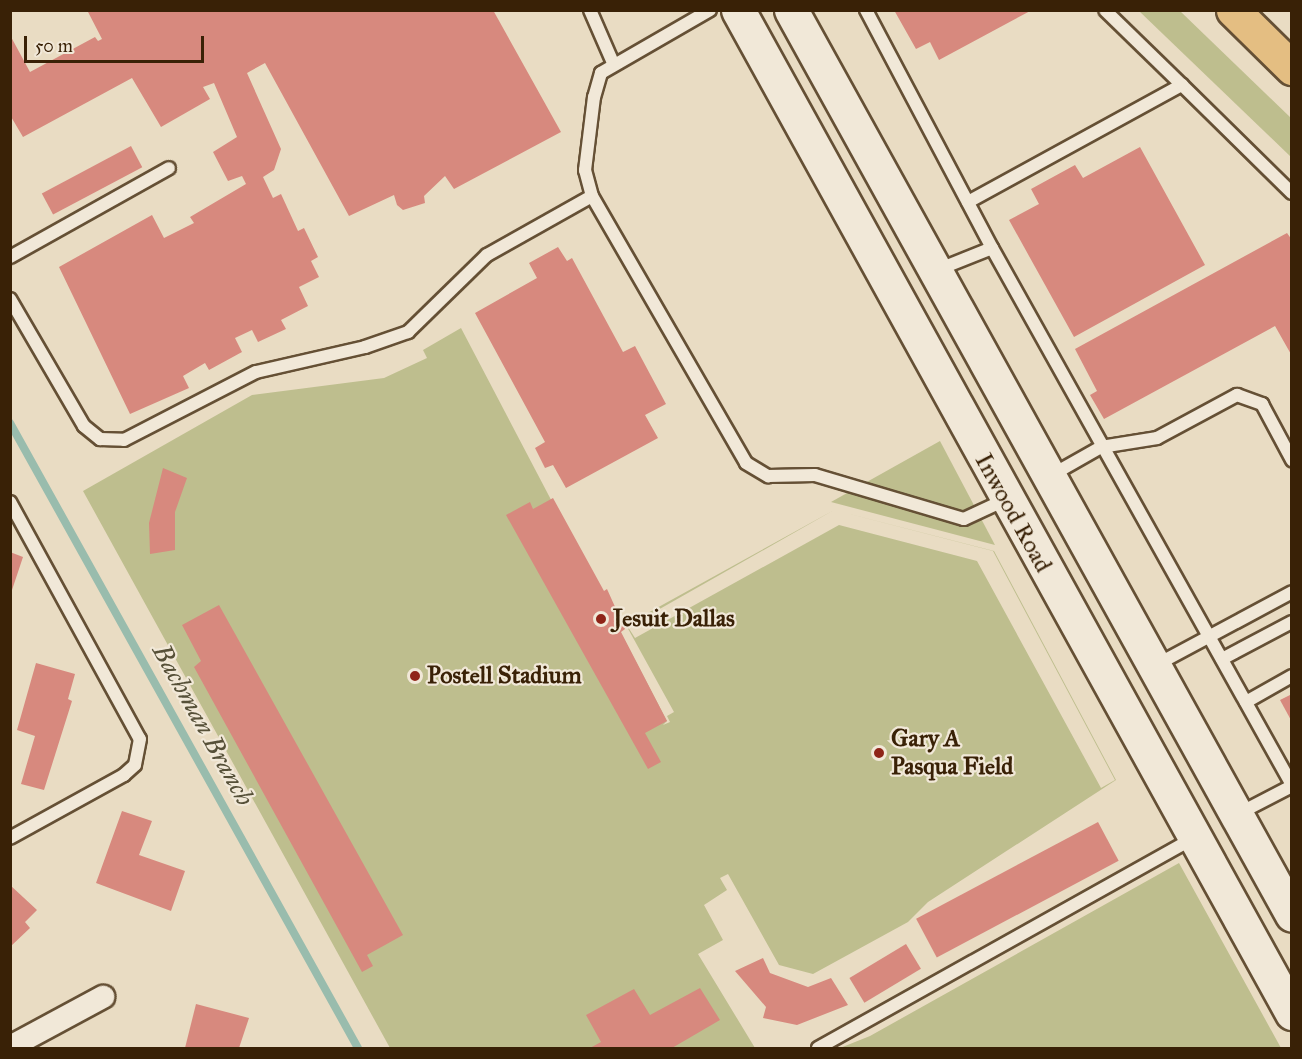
<!DOCTYPE html>
<style>
body{margin:0}
#map{position:relative;width:1302px;height:1059px;overflow:hidden;background:#e9dcc3;font-family:"IM FELL Great Primer",serif}
div>[style]{position:absolute}
.green>*{inset:0;background:#bebe8e}
.stream>*{height:8px;margin:-4px;padding:0 4px;transform-origin:4px;border-radius:4px;background:#99bcad}
.building>*{inset:0;background:#d7897e;transform-origin:0 0}
.roads{filter:drop-shadow(2px 0 #655035) drop-shadow(-2px 0 #655035) drop-shadow(0 2px #655035) drop-shadow(0 -2px #655035)}
.lane>*{height:12px;margin:-6px;padding:0 6px;transform-origin:6px;border-radius:6px;background:#f1e8d8}
.street>*{height:22px;margin:-11px;padding:0 11px;transform-origin:11px;border-radius:11px;background:#f1e8d8}
.secondary>*{height:33px;margin:-16.5px;padding:0 16.5px;transform-origin:16.5px;border-radius:16.5px;background:#f1e8d8}
.highway>*{height:33px;margin:-16.5px;padding:0 16.5px;transform-origin:16.5px;border-radius:16.5px;background:#e4be82}
.dots>*{width:16px;height:16px;translate:-50% -50%;box-sizing:border-box;border:3px solid #f1e8d8;border-radius:50%}
span{translate:-50% -50%;white-space:nowrap;text-align:center;line-height:1.15;-webkit-text-stroke:4.5px #f1e8d8;paint-order:stroke}
.street-label{font-size:24px;color:#392106}
.poi-label{font-size:24px;color:#392106;font-weight:700}
.left{translate:0 -50%;text-align:left}
.water-label{font-size:26px;color:#565038;font-style:italic}
.frame{position:absolute;inset:0;border:12px solid #392106;pointer-events:none}
.scale{position:absolute;left:24px;top:36px;width:180px;height:27px;box-sizing:border-box;border:3px solid #392106;border-top:0;padding-left:8px;font-size:18px;line-height:21px;white-space:nowrap;color:#392106;-webkit-text-stroke:4px #f1e8d8;paint-order:stroke}
</style>
<div id="map">
<div class="green">
<i style="clip-path:polygon(1139px 11px,1180px 11px,1291px 118px,1291px 157px)"></i>
<i style="clip-path:polygon(evenodd,461px 328px,667px 721px,663px 725px,670px 722px,667px 716px,674px 712px,626px 625px,834px 510px,994px 551px,1116px 780px,928px 902px,908px 922px,813px 974px,779px 965px,728px 874px,720px 878px,727px 890px,704px 905px,723px 940px,698px 954px,755px 1048px,390px 1048px,83px 491px,252px 395px,384px 378px,427px 358px,423px 350px,461px 328px,834px 510px,993px 551px,1115px 780px,1101px 788px,977px 561px,839px 525px,635px 638px,628px 627px,834px 510px)"></i>
<i style="clip-path:polygon(940px 441px,995px 545px,831px 502px)"></i>
<i style="clip-path:polygon(1179px 863px,1281px 1048px,840px 1048px,870px 1036px)"></i>
</div>
<div class="stream">
<i style="left:10px;top:423px;width:715px;rotate:60.89deg"></i>
</div>
<div class="building">
<i style="clip-path:polygon(87px 10px,493px 10px,561px 132px,454px 189px,445px 176px,424px 196px,425px 203px,403px 210px,397px 205px,394px 195px,349px 216px,265px 63px,247px 73px,281px 149px,274px 170px,263px 177px,273px 198px,281px 194px,298px 231px,304px 228px,318px 257px,311px 261px,319px 277px,299px 287px,308px 306px,281px 320px,286px 329px,258px 342px,252px 330px,235px 338px,242px 352px,209px 370px,205px 363px,183px 376px,189px 388px,130px 414px,59px 267px,152px 215px,164px 238px,194px 223px,190px 217px,246px 184px,242px 176px,228px 181px,213px 152px,237px 137px,214px 83px,203px 87px,210px 99px,161px 127px,132px 78px,23px 137px,10px 115px,10px 35px,30px 72px,95px 37px,98px 41px,102px 39px)"></i>
<i style="clip-path:polygon(894px 10px,1032px 10px,939px 60px,930px 42px,916px 49px)"></i>
<i style="left:131px;top:146px;width:24px;height:101px;rotate:62deg"></i>
<i style="clip-path:polygon(1140px 147px,1205px 265px,1074px 337px,1009px 220px,1039px 204px,1031px 189px,1075px 165px,1083px 178px)"></i>
<i style="clip-path:polygon(1287px 233px,1292px 240px,1292px 356px,1275px 326px,1104px 419px,1090px 395px,1097px 391px,1075px 349px)"></i>
<i style="clip-path:polygon(558px 247px,567px 261px,572px 258px,623px 352px,635px 346px,666px 404px,645px 415px,658px 438px,566px 488px,553px 465px,545px 468px,535px 448px,545px 442px,475px 313px,537px 278px,529px 263px)"></i>
<i style="clip-path:polygon(163px 468px,187px 478px,175px 512px,175px 550px,150px 554px,149px 523px)"></i>
<i style="clip-path:polygon(553px 498px,604px 591px,607px 589px,625px 629px,621px 632px,667px 721px,645px 733px,661px 762px,648px 769px,506px 515px,530px 502px,533px 509px)"></i>
<i style="clip-path:polygon(10px 552px,23px 557px,11px 593px,10px 593px)"></i>
<i style="clip-path:polygon(219px 605px,403px 935px,367px 955px,373px 966px,362px 972px,194px 667px,201px 661px,182px 625px)"></i>
<i style="clip-path:polygon(36px 663px,75px 674px,68px 699px,72px 701px,44px 790px,21px 784px,35px 736px,17px 730px)"></i>
<i style="clip-path:polygon(1292px 694px,1292px 722px,1280px 700px)"></i>
<i style="clip-path:polygon(122px 811px,152px 821px,139px 855px,185px 871px,171px 911px,96px 883px)"></i>
<i style="left:1098px;top:822px;width:44px;height:206px;rotate:62deg"></i>
<i style="clip-path:polygon(10px 885px,37px 910px,25px 922px,30px 928px,10px 947px)"></i>
<i style="left:906px;top:944px;width:29px;height:66px;rotate:59deg"></i>
<i style="clip-path:polygon(763px 958px,770px 973px,808px 987px,831px 978px,848px 1005px,797px 1025px,763px 1018px,766px 1007px,735px 971px)"></i>
<i style="clip-path:polygon(700px 988px,720px 1020px,672px 1048px,590px 1048px,601px 1042px,586px 1015px,634px 989px,650px 1015px)"></i>
<i style="clip-path:polygon(196px 1004px,249px 1018px,239px 1048px,185px 1048px)"></i>
</div>
<div class="roads">
<div class="lane">
<i style="left:590px;top:10px;width:58px;rotate:66.5deg"></i>
<i style="left:710px;top:10px;width:126px;rotate:150deg"></i>
<i style="left:601px;top:73px;width:25px;rotate:106deg"></i>
<i style="left:594px;top:97px;width:74px;rotate:97deg"></i>
<i style="left:585px;top:170px;width:27px;rotate:75deg"></i>
<i style="left:592px;top:196px;width:308px;rotate:60deg"></i>
<i style="left:746px;top:463px;width:26px;rotate:31deg"></i>
<i style="left:768px;top:476px;width:47px;rotate:-1.2deg"></i>
<i style="left:815px;top:475px;width:155px;rotate:16.5deg"></i>
<i style="left:964px;top:519px;width:45px;rotate:-24.9deg"></i>
<i style="left:866px;top:10px;width:269px;rotate:62.1deg"></i>
<i style="left:1182px;top:85px;width:154px;rotate:44.5deg"></i>
<i style="left:968px;top:202px;width:244px;rotate:-28.7deg"></i>
<i style="left:1182px;top:85px;width:107px;rotate:-135.8deg"></i>
<i style="left:10px;top:257px;width:182px;rotate:-29.2deg"></i>
<i style="left:937px;top:270px;width:59px;rotate:-21.8deg"></i>
<i style="left:992px;top:248px;width:615px;rotate:60.81deg"></i>
<i style="left:10px;top:299px;width:147px;rotate:59.8deg"></i>
<i style="left:84px;top:426px;width:21px;rotate:39deg"></i>
<i style="left:100px;top:439px;width:24px;rotate:2deg"></i>
<i style="left:124px;top:440px;width:148px;rotate:-27.3deg"></i>
<i style="left:256px;top:372px;width:112px;rotate:-12.9deg"></i>
<i style="left:365px;top:347px;width:46px;rotate:-19.2deg"></i>
<i style="left:408px;top:332px;width:110px;rotate:-44.3deg"></i>
<i style="left:487px;top:255px;width:120px;rotate:-29.3deg"></i>
<i style="left:1050px;top:476px;width:59px;rotate:-29.6deg"></i>
<i style="left:1101px;top:447px;width:57px;rotate:-9.1deg"></i>
<i style="left:1157px;top:438px;width:91px;rotate:-28.3deg"></i>
<i style="left:1237px;top:395px;width:27px;rotate:20deg"></i>
<i style="left:1262px;top:404px;width:64px;rotate:61.8deg"></i>
<i style="left:10px;top:502px;width:270px;rotate:61.3deg"></i>
<i style="left:140px;top:739px;width:26px;rotate:101deg"></i>
<i style="left:135px;top:765px;width:15px;rotate:138deg"></i>
<i style="left:124px;top:775px;width:130px;rotate:151.1deg"></i>
<i style="left:1222px;top:659px;width:79px;rotate:-27.9deg"></i>
<i style="left:1156px;top:665px;width:154px;rotate:-28.2deg"></i>
<i style="left:1246px;top:702px;width:53px;rotate:-29.5deg"></i>
<i style="left:1238px;top:814px;width:61px;rotate:-27.4deg"></i>
<i style="left:818px;top:1048px;width:431px;rotate:-29.2deg"></i>
</div>
<div class="street">
<i style="left:10px;top:1047px;width:106px;rotate:-28.3deg"></i>
</div>
<div class="secondary">
<i style="left:738px;top:10px;width:1146px;rotate:61.09deg"></i>
<i style="left:791px;top:10px;width:1034px;rotate:61.03deg"></i>
</div>
<div class="highway">
<i style="left:1233px;top:10px;width:83px;rotate:44.5deg"></i>
</div>
</div>
<div class="dots">
<i style="left:601px;top:619px;background:#8f2418"></i>
<i style="left:415px;top:676px;background:#8f2418"></i>
<i style="left:879px;top:753px;background:#8f2418"></i>
</div>
<div class="street-label">
<span style="left:1013px;top:513px;rotate:61deg">Inwood Road</span>
</div>
<div class="poi-label">
<span class="left" style="left:613px;top:619px">Jesuit Dallas</span>
<span class="left" style="left:427px;top:676px">Postell Stadium</span>
<span class="left" style="left:891px;top:753px">Gary A<br>Pasqua Field</span>
</div>
<div class="water-label">
<span style="left:203px;top:725px;rotate:61deg">Bachman Branch</span>
</div>
<div class="frame"></div>
<div class="scale">50 m</div>
</div>
